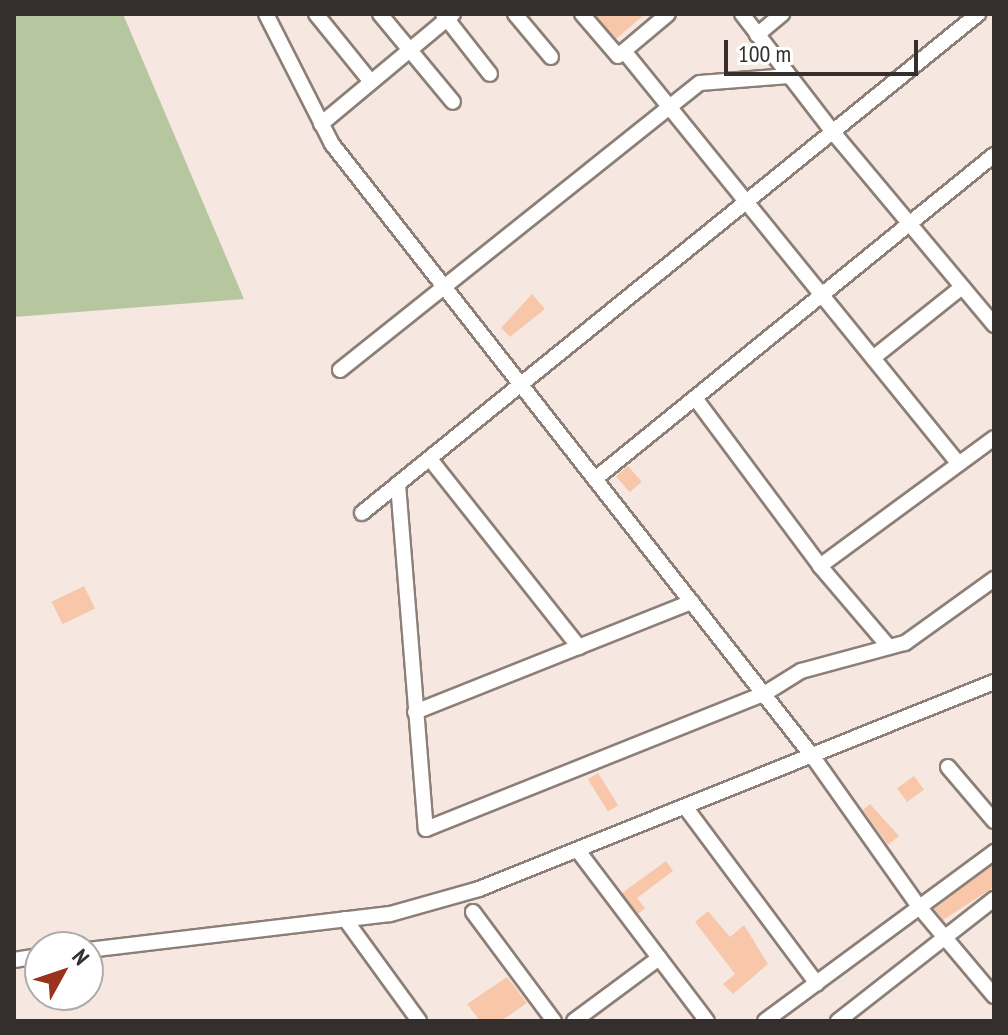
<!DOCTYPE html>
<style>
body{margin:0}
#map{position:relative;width:1008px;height:1035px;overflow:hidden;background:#f6e8e0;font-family:"PT Sans Narrow",sans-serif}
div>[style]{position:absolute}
.green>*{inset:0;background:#b6c7a0}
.building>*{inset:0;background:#f8c7a9;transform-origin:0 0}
.roads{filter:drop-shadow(2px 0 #8b7f77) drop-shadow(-2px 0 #8b7f77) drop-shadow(0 2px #8b7f77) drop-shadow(0 -2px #8b7f77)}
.minor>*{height:14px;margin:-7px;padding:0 7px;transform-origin:7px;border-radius:7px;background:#fff}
span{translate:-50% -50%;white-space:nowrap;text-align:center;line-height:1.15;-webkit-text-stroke:8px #fff;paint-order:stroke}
.frame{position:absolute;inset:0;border:16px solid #342f2c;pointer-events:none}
.north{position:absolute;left:24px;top:931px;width:80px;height:80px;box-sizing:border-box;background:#fff;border:2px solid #aeacab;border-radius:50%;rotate:50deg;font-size:22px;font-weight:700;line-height:32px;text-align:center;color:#342f2c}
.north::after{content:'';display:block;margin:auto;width:28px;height:36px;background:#9b321c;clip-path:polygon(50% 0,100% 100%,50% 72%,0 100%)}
.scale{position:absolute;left:724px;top:40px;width:194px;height:36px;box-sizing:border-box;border:4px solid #342f2c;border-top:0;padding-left:10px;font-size:24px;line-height:28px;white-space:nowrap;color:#342f2c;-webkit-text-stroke:6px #fff;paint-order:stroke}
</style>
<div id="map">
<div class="green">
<i style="clip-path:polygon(14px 14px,123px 14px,244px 299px,14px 317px)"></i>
</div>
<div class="building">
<i style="clip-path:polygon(595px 14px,645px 14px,616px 39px)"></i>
<i style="clip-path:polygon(532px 294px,545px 309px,510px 337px,501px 328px)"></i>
<i style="left:628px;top:466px;width:21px;height:16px;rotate:49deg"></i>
<i style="left:84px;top:586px;width:25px;height:36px;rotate:64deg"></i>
<i style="left:598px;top:773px;width:38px;height:12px;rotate:58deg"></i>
<i style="left:914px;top:776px;width:17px;height:21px;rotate:54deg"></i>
<i style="clip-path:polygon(870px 804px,899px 836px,888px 845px,863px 810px)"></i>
<i style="clip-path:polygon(666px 861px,673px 871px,637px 898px,645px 908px,638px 914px,622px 893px)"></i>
<i style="clip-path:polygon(994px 864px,994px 887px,943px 920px,934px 909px)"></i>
<i style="clip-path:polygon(708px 911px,730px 937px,744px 925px,768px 964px,733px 994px,723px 984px,735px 974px,695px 922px)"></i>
<i style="clip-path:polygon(507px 977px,527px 1003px,501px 1021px,480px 1021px,467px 1004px)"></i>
</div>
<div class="roads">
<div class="minor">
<i style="left:266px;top:14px;width:146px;rotate:63.1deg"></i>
<i style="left:332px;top:144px;width:779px;rotate:51.88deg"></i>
<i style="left:813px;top:757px;width:185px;rotate:54.7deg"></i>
<i style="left:920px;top:908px;width:115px;rotate:49.9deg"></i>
<i style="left:316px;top:14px;width:87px;rotate:51deg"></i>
<i style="left:380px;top:14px;width:114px;rotate:50.3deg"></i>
<i style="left:443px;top:14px;width:76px;rotate:51.9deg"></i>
<i style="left:515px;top:14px;width:56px;rotate:50.1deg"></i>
<i style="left:582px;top:14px;width:55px;rotate:49.4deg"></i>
<i style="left:618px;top:56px;width:65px;rotate:-40deg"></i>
<i style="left:742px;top:14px;width:148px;rotate:52.4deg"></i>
<i style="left:832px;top:131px;width:253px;rotate:50.1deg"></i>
<i style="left:757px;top:35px;width:33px;rotate:-40deg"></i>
<i style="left:624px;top:51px;width:530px;rotate:50.97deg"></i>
<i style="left:321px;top:124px;width:172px;rotate:-39.8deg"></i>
<i style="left:873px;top:358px;width:114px;rotate:-38.6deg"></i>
<i style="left:340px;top:370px;width:460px;rotate:-38.6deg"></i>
<i style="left:700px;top:83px;width:89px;rotate:-4.5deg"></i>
<i style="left:695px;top:398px;width:209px;rotate:53.3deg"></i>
<i style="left:820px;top:566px;width:106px;rotate:49.6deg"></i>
<i style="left:430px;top:459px;width:240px;rotate:51.6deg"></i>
<i style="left:595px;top:479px;width:514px;rotate:-39.08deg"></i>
<i style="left:398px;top:484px;width:346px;rotate:85.4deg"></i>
<i style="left:426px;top:829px;width:364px;rotate:-21.8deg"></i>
<i style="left:764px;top:694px;width:44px;rotate:-31.9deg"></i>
<i style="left:801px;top:671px;width:108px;rotate:-15.1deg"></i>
<i style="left:905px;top:643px;width:110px;rotate:-35.7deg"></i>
<i style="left:362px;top:513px;width:793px;rotate:-39.01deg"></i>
<i style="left:820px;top:566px;width:216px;rotate:-36.3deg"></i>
<i style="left:415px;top:712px;width:298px;rotate:-21.7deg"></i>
<i style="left:948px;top:767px;width:71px;rotate:49.6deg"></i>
<i style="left:686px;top:808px;width:219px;rotate:53.3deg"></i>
<i style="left:579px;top:852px;width:212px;rotate:52.9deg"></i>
<i style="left:473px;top:912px;width:136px;rotate:53.4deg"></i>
<i style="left:345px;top:919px;width:126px;rotate:54deg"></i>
<i style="left:88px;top:950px;width:304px;rotate:-6.8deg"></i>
<i style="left:390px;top:914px;width:92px;rotate:-15.7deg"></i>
<i style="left:479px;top:889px;width:555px;rotate:-21.9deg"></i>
<i style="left:14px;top:960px;width:26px;rotate:-9deg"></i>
<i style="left:574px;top:1021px;width:106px;rotate:-36.5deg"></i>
<i style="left:765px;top:1021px;width:285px;rotate:-36.4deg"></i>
<i style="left:838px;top:1021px;width:198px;rotate:-38deg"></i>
</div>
</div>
<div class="frame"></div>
<div class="north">N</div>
<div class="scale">100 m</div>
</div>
